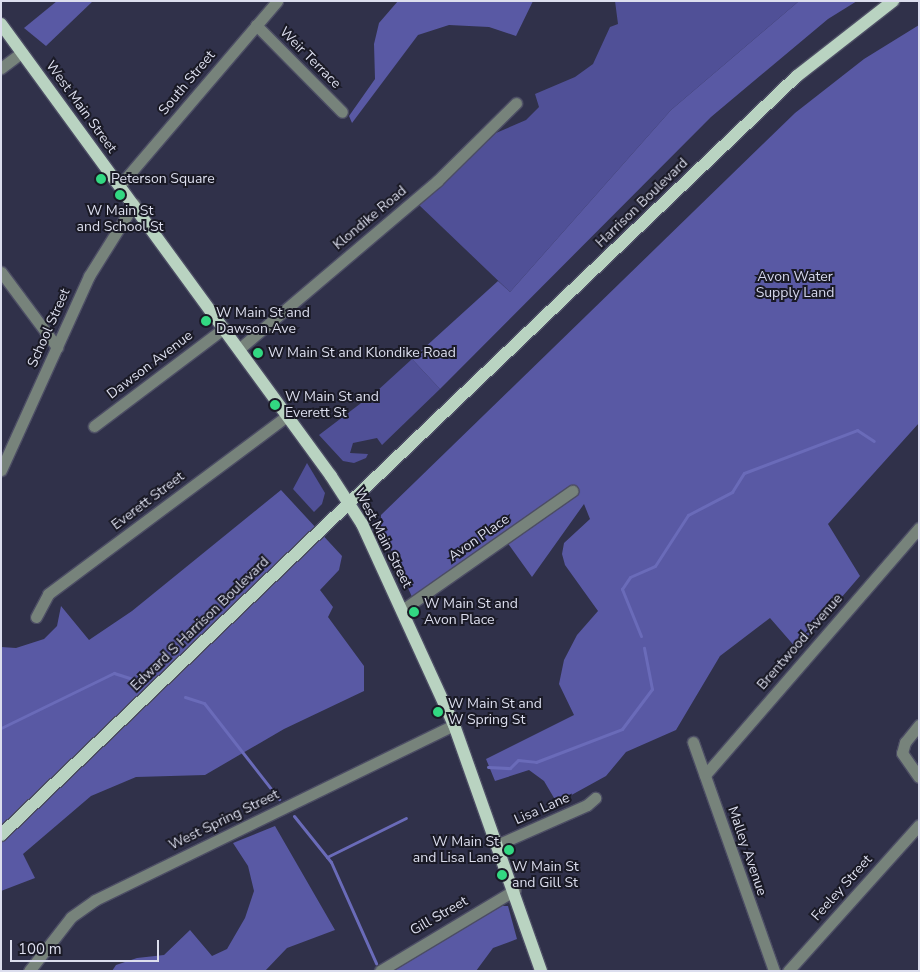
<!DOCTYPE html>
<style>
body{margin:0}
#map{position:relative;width:920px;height:972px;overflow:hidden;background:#30314a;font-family:"Nunito Sans",sans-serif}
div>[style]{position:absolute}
.green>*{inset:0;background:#505097}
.forest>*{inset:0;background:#5959a4}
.stream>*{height:3px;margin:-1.5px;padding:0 1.5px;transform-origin:1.5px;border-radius:1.5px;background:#6a6bb9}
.roads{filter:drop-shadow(1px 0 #4c4d64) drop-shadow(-1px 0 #4c4d64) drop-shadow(0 1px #4c4d64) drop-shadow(0 -1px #4c4d64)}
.minor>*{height:11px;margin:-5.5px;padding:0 5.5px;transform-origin:5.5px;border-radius:5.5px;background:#77837b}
.major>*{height:12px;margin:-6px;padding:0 6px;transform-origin:6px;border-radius:6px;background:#b9d3c1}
.dots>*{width:14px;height:14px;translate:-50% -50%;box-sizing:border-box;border:2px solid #1a1a26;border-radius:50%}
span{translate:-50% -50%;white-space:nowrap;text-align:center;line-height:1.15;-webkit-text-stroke:4px #1a1a26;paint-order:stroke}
.street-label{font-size:14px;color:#dcdeee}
.poi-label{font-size:14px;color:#dcdeee}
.left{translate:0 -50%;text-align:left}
.right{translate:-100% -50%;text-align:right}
.park-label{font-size:14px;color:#d6d8ed}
.frame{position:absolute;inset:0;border:2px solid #dcdeee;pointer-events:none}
.scale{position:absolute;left:10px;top:940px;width:149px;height:22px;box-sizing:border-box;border:2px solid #dcdeee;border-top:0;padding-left:6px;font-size:15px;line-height:18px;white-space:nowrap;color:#dcdeee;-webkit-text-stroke:4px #1a1a26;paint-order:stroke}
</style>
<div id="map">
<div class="green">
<i style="clip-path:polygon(615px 1px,799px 1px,671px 110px,510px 292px,419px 205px,496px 133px,526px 120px,539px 107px,535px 94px,575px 77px,593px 64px,610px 27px,618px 24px)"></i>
<i style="clip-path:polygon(412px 359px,440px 389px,382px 445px,377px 438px,353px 443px,350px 453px,368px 454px,366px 458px,354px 463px,343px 461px,319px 435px,377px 391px)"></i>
<i style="clip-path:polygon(307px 463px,325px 493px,322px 504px,314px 512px,293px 489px)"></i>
</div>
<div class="forest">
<i style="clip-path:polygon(57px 1px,93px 1px,46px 46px,24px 28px)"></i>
<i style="clip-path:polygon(398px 1px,533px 1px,516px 36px,489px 27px,449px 25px,418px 35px,352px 123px,349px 116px,375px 79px,374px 44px,379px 23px)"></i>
<i style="clip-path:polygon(799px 1px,857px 1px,828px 19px,711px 117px,440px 389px,412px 359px,498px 281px,510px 292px,671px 110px)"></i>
<i style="clip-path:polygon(919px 25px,919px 423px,828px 524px,860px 576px,797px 649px,770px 618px,720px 656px,676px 730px,626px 752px,606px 776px,557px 803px,544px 781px,529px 770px,495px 781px,486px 759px,574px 715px,559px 684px,564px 660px,577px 635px,598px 611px,565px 565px,562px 554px,564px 543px,590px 519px,584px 504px,532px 577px,507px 542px,416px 606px,381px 527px,381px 515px,795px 113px,864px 59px)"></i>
<i style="clip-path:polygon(281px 490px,342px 556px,339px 570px,320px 590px,333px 607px,328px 617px,364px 666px,364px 691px,284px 729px,205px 775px,136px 777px,91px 796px,23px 854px,35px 878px,1px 891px,1px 647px,16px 648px,44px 639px,57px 626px,61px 606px,89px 640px,132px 611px)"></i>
<i style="clip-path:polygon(275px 826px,335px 930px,287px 948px,265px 971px,112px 971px,116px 965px,137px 958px,164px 955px,190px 930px,212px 956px,227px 949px,245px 918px,254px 891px,248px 866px,233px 843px)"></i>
<i style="clip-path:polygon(501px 906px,508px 906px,517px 939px,493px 948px,476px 971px,391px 971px)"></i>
</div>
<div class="stream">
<i style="left:641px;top:636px;width:51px;rotate:-112deg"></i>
<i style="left:622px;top:589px;width:14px;rotate:-56deg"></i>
<i style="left:630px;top:577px;width:27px;rotate:-24deg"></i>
<i style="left:655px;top:566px;width:61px;rotate:-57.1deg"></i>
<i style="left:688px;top:515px;width:50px;rotate:-27.6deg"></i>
<i style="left:732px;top:492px;width:22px;rotate:-58deg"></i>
<i style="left:744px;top:473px;width:121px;rotate:-20.8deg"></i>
<i style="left:857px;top:430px;width:20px;rotate:33deg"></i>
<i style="left:185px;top:697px;width:20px;rotate:18deg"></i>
<i style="left:204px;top:703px;width:122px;rotate:52deg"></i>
<i style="left:1px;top:728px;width:126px;rotate:-26deg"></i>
<i style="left:114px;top:673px;width:22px;rotate:18deg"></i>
<i style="left:488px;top:767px;width:22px;rotate:3deg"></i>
<i style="left:510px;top:768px;width:11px;rotate:-45deg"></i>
<i style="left:518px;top:760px;width:18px;rotate:6deg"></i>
<i style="left:536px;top:762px;width:92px;rotate:-21deg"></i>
<i style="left:622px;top:729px;width:50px;rotate:-53.1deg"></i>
<i style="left:652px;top:689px;width:42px;rotate:-101deg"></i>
<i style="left:294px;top:816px;width:59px;rotate:51.2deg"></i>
<i style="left:331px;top:862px;width:111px;rotate:66deg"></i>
<i style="left:327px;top:857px;width:88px;rotate:-26.3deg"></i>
</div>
<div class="roads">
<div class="minor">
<i style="left:256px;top:25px;width:122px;rotate:45.3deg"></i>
<i style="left:1px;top:68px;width:26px;rotate:-37deg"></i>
<i style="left:120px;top:185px;width:242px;rotate:-49.5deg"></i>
<i style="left:1px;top:272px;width:94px;rotate:53.3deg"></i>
<i style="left:239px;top:349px;width:260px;rotate:-40.3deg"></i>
<i style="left:437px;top:181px;width:111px;rotate:-44.6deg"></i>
<i style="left:94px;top:426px;width:163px;rotate:-37deg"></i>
<i style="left:1px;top:470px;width:213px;rotate:-65.6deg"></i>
<i style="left:89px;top:276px;width:85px;rotate:-58deg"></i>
<i style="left:402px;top:610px;width:208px;rotate:-35deg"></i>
<i style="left:36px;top:617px;width:26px;rotate:-62deg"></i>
<i style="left:48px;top:594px;width:298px;rotate:-36.7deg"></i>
<i style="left:919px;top:725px;width:22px;rotate:129deg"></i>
<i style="left:905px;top:742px;width:11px;rotate:105deg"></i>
<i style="left:902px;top:753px;width:29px;rotate:55deg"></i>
<i style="left:693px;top:742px;width:243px;rotate:70.5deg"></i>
<i style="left:705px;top:775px;width:327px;rotate:-49.1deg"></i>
<i style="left:499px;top:844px;width:96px;rotate:-23.9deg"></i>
<i style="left:587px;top:805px;width:11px;rotate:-41deg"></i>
<i style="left:29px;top:971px;width:68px;rotate:-52.1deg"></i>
<i style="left:71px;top:917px;width:29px;rotate:-35deg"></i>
<i style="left:95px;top:900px;width:399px;rotate:-26deg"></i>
<i style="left:380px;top:971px;width:157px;rotate:-31deg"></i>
<i style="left:788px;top:971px;width:196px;rotate:-48.1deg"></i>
</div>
<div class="major">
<i style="left:1px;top:24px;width:560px;rotate:53.87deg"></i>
<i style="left:331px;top:476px;width:57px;rotate:57.1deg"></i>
<i style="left:362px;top:524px;width:221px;rotate:65.4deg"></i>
<i style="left:454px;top:725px;width:261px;rotate:70.5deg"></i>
<i style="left:1px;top:835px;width:1100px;rotate:-43.64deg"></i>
<i style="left:797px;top:76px;width:122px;rotate:-38deg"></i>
</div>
</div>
<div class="dots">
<i style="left:101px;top:179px;background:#32d882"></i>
<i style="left:120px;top:195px;background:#32d882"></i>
<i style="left:206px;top:321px;background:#32d882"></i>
<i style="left:258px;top:353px;background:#32d882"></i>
<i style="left:275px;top:405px;background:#32d882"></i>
<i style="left:414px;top:612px;background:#32d882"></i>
<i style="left:438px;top:712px;background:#32d882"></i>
<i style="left:509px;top:850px;background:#32d882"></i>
<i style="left:502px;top:875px;background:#32d882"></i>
</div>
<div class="street-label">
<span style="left:310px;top:58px;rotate:45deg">Weir Terrace</span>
<span style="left:187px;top:83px;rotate:-50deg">South Street</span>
<span style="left:81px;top:107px;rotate:54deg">West Main Street</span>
<span style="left:642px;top:203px;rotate:-44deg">Harrison Boulevard</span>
<span style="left:370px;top:218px;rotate:-40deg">Klondike Road</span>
<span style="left:49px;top:328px;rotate:-66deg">School Street</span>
<span style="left:150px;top:365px;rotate:-37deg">Dawson Avenue</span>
<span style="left:148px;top:501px;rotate:-37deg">Everett Street</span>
<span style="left:383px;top:538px;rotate:63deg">West Main Street</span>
<span style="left:479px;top:538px;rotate:-35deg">Avon Place</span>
<span style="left:200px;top:624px;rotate:-44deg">Edward S Harrison Boulevard</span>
<span style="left:800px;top:642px;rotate:-49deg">Brentwood Avenue</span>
<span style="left:542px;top:809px;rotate:-24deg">Lisa Lane</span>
<span style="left:224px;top:820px;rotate:-26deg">West Spring Street</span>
<span style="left:747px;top:851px;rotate:71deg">Malley Avenue</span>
<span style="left:842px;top:888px;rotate:-48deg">Feeley Street</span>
<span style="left:439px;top:916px;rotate:-30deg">Gill Street</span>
</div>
<div class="poi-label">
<span class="left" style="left:111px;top:179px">Peterson Square</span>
<span style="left:120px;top:219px">W Main St<br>and School St</span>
<span class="left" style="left:216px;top:321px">W Main St and<br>Dawson Ave</span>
<span class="left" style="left:268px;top:353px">W Main St and Klondike Road</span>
<span class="left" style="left:285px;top:405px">W Main St and<br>Everett St</span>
<span class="left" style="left:424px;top:612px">W Main St and<br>Avon Place</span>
<span class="left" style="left:448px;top:712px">W Main St and<br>W Spring St</span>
<span class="right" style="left:499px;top:850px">W Main St<br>and Lisa Lane</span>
<span class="left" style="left:512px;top:875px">W Main St<br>and Gill St</span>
</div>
<div class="park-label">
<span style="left:795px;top:285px">Avon Water<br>Supply Land</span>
</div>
<div class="frame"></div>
<div class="scale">100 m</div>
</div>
